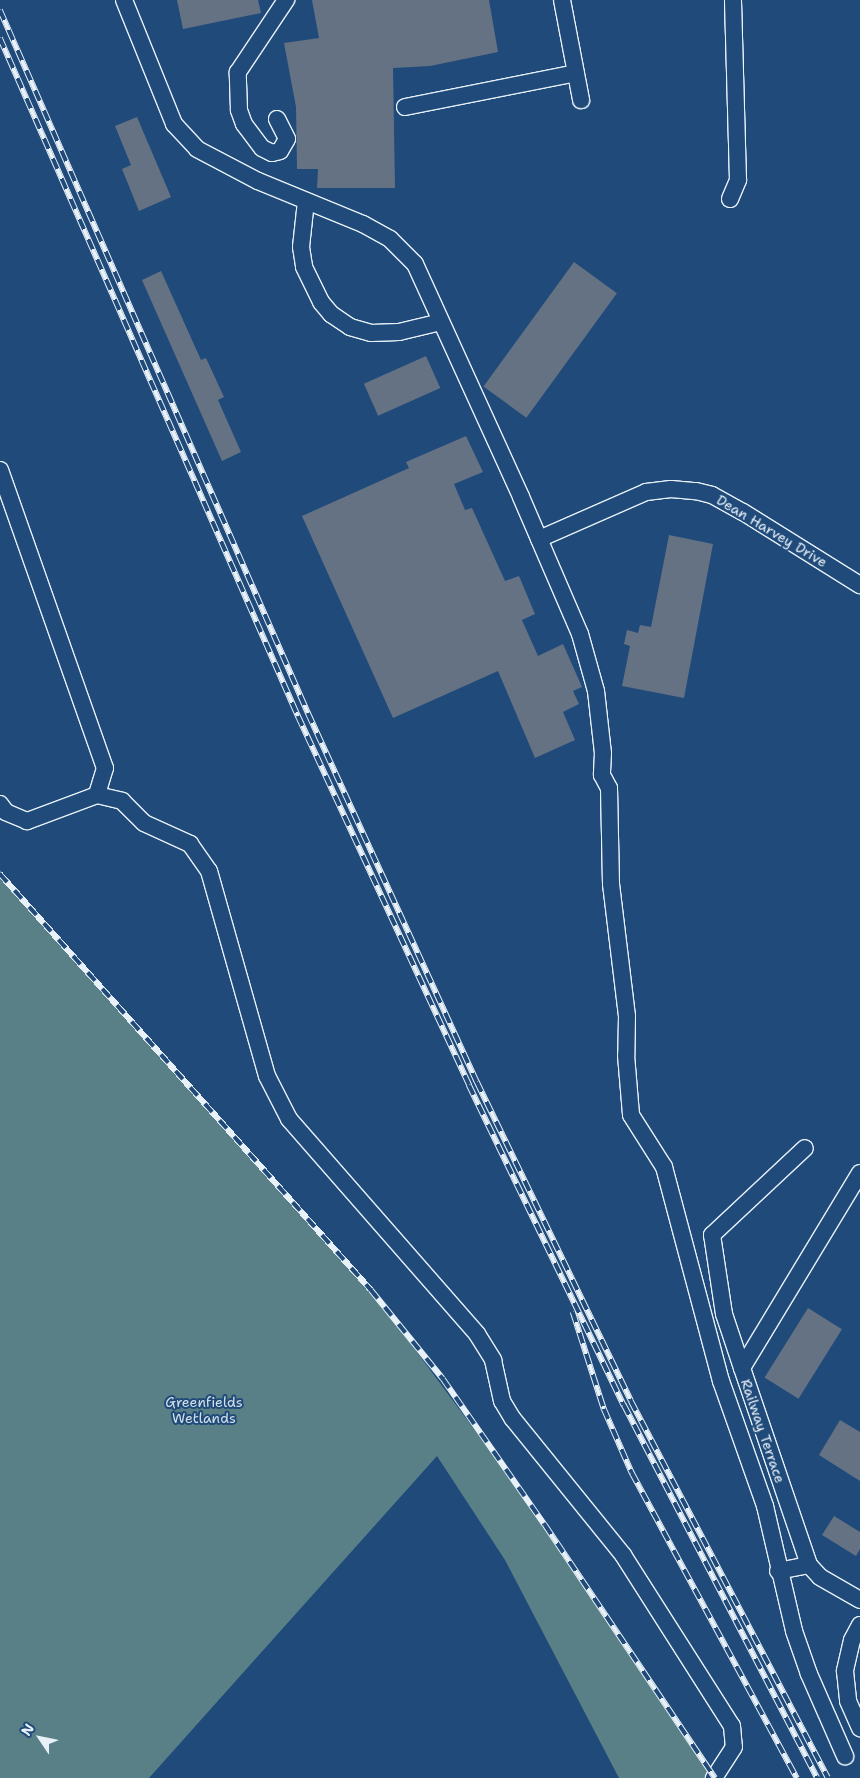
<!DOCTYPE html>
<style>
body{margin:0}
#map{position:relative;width:860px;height:1778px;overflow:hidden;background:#1f4a7a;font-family:"Shantell Sans",sans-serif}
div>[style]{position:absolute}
.green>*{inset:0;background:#598087}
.building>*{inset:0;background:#657284;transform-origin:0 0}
.roads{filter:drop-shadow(1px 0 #e8f1f8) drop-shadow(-1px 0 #e8f1f8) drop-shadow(0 1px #e8f1f8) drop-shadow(0 -1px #e8f1f8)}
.minor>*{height:16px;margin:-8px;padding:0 8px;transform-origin:8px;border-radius:8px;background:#1f4a7a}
.rail>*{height:5.5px;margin-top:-2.75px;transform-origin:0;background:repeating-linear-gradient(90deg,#1f4a7a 0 11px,#e8f1f8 0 22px);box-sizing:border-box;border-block:1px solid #e8f1f8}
span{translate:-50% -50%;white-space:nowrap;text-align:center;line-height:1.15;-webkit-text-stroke:4px #1f4a7a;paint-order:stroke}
.street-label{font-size:14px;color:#e8f1f8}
.park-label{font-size:14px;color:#d3e0e7}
.north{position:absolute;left:15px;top:1713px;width:50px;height:50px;-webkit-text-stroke:4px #1f4a7a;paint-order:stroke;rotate:304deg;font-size:14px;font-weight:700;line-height:20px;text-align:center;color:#e8f1f8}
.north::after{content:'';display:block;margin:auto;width:18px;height:22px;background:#e8f1f8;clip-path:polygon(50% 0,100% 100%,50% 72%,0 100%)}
</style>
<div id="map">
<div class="green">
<i style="clip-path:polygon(0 870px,371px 1290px,545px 1525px,714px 1778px,619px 1778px,505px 1560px,437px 1456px,149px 1778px,0 1778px)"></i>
</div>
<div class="building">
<i style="clip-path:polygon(177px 0,258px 0,261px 13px,183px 29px)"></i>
<i style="clip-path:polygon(312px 0,489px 0,498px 52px,430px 66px,393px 68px,395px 188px,317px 188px,318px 169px,297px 169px,296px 107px,284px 43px,319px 38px)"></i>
<i style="clip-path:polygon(137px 117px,171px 197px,139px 211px,122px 169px,131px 165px,115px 126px)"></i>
<i style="left:574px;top:262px;width:53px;height:154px;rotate:36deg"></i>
<i style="clip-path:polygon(161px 271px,201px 360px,206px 358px,224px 397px,218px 400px,241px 452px,222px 461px,142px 280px)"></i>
<i style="left:426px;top:356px;width:35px;height:68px;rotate:66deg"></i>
<i style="clip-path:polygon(466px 436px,483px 472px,454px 484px,465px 510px,472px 508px,505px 581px,519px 576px,535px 614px,522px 620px,538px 656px,563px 644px,582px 687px,573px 691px,579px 704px,563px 712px,575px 740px,535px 758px,498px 671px,393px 718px,302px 516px,409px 468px,406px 462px)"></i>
<i style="clip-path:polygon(669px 535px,713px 544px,684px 698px,622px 686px,630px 646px,624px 644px,627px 630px,638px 633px,640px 625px,651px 627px)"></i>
<i style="left:808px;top:1308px;width:40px;height:82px;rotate:32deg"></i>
<i style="clip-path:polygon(840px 1420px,860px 1432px,860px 1481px,819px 1455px)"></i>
<i style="clip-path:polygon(834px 1516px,860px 1532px,860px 1549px,856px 1556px,822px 1535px)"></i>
</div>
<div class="roads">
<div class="minor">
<i style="left:124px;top:0;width:134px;rotate:68deg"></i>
<i style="left:174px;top:124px;width:34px;rotate:47deg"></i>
<i style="left:197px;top:149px;width:69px;rotate:27.7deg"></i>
<i style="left:258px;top:181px;width:113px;rotate:22.3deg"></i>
<i style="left:363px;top:224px;width:31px;rotate:29deg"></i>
<i style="left:390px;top:239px;width:35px;rotate:45deg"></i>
<i style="left:415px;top:264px;width:256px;rotate:65.5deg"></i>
<i style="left:521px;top:497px;width:149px;rotate:66.7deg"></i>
<i style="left:580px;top:634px;width:59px;rotate:74.3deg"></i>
<i style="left:596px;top:691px;width:62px;rotate:83.6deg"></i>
<i style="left:603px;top:753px;width:22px;rotate:93deg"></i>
<i style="left:602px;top:775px;width:15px;rotate:62deg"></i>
<i style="left:609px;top:788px;width:96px;rotate:88.8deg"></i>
<i style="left:611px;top:884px;width:133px;rotate:83.1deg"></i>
<i style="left:627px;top:1016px;width:39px;rotate:91deg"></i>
<i style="left:626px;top:1055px;width:60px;rotate:85.2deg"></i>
<i style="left:631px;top:1115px;width:62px;rotate:57.6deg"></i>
<i style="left:664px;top:1167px;width:221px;rotate:75.1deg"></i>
<i style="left:721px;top:1381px;width:133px;rotate:70.6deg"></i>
<i style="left:765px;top:1506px;width:128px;rotate:76.9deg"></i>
<i style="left:794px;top:1631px;width:46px;rotate:70.8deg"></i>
<i style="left:809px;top:1674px;width:90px;rotate:66.3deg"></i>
<i style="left:562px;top:0;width:102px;rotate:79.2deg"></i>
<i style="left:405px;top:107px;width:174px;rotate:-11.2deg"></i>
<i style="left:277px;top:119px;width:22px;rotate:63deg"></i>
<i style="left:287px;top:139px;width:14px;rotate:120deg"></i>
<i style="left:280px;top:151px;width:8px;rotate:166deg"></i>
<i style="left:272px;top:153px;width:11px;rotate:-153deg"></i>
<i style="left:262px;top:148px;width:30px;rotate:-127deg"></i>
<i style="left:244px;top:124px;width:15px;rotate:-110deg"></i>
<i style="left:239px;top:110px;width:38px;rotate:-92deg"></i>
<i style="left:238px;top:72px;width:87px;rotate:-56.3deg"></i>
<i style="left:730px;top:199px;width:21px;rotate:-67deg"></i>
<i style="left:738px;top:180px;width:180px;rotate:-91.6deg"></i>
<i style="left:306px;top:201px;width:46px;rotate:96.2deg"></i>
<i style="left:301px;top:247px;width:20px;rotate:81deg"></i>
<i style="left:304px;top:267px;width:39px;rotate:64deg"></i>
<i style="left:321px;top:302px;width:16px;rotate:50deg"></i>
<i style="left:331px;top:314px;width:23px;rotate:34deg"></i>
<i style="left:350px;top:327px;width:22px;rotate:16deg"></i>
<i style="left:371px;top:333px;width:28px;rotate:-2deg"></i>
<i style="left:399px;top:332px;width:43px;rotate:-13.4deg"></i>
<i style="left:0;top:470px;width:316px;rotate:70.6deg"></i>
<i style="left:105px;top:768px;width:28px;rotate:107deg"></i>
<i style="left:97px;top:795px;width:75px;rotate:159.6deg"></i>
<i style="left:27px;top:821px;width:23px;rotate:-157deg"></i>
<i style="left:6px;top:812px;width:10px;rotate:-127deg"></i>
<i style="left:539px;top:539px;width:117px;rotate:-23.7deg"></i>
<i style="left:646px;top:492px;width:25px;rotate:-7deg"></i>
<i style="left:671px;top:489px;width:25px;rotate:5deg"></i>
<i style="left:696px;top:491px;width:16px;rotate:14deg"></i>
<i style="left:712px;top:495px;width:35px;rotate:29deg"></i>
<i style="left:743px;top:512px;width:138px;rotate:32deg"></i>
<i style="left:97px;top:795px;width:26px;rotate:13deg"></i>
<i style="left:122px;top:801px;width:31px;rotate:45deg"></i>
<i style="left:144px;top:823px;width:51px;rotate:24.5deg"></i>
<i style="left:190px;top:844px;width:33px;rotate:55deg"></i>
<i style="left:209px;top:871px;width:213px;rotate:74.2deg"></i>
<i style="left:267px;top:1076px;width:48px;rotate:62.9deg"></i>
<i style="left:289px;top:1119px;width:286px;rotate:48.8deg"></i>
<i style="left:477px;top:1334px;width:31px;rotate:58deg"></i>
<i style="left:493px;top:1360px;width:42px;rotate:77.6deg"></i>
<i style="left:502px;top:1401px;width:21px;rotate:59deg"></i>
<i style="left:513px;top:1419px;width:175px;rotate:51deg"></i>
<i style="left:623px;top:1555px;width:203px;rotate:57.5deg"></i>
<i style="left:732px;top:1726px;width:21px;rotate:85deg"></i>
<i style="left:734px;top:1747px;width:37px;rotate:123deg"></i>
<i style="left:860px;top:1173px;width:228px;rotate:121.2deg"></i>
<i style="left:742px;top:1368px;width:208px;rotate:71.2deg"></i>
<i style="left:809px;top:1565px;width:16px;rotate:47deg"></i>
<i style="left:820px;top:1577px;width:46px;rotate:29.9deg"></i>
<i style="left:742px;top:1368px;width:57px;rotate:-108.4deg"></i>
<i style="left:724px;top:1314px;width:80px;rotate:-98.6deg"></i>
<i style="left:712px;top:1235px;width:127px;rotate:-43.1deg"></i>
<i style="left:778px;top:1571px;width:32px;rotate:-11deg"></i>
<i style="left:860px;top:1625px;width:17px;rotate:118deg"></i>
<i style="left:852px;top:1640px;width:32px;rotate:103deg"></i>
<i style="left:845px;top:1671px;width:30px;rotate:84deg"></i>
<i style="left:848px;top:1701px;width:30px;rotate:66deg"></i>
</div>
</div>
<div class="rail">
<i style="left:0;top:10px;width:768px;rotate:66.34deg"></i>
<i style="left:308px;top:713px;width:406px;rotate:65.4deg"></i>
<i style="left:477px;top:1082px;width:354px;rotate:64.2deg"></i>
<i style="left:631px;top:1401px;width:425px;rotate:62.4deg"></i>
<i style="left:0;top:38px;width:741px;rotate:66.27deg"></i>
<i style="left:298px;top:716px;width:407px;rotate:65.1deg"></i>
<i style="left:469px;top:1085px;width:356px;rotate:64.2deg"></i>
<i style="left:624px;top:1405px;width:420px;rotate:62.6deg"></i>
<i style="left:0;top:874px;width:557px;rotate:48.27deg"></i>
<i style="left:371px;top:1290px;width:114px;rotate:51deg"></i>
<i style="left:443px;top:1379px;width:178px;rotate:55.1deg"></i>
<i style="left:545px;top:1525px;width:305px;rotate:56.1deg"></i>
<i style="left:573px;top:1312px;width:102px;rotate:72.3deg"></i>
<i style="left:604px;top:1409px;width:70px;rotate:66.4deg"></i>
<i style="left:632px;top:1473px;width:347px;rotate:61.6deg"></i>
</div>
<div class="street-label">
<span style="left:772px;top:531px;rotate:31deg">Dean Harvey Drive</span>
<span style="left:763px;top:1431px;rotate:71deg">Railway Terrace</span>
</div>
<div class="park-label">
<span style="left:204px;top:1410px">Greenfields<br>Wetlands</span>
</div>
<div class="north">N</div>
</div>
